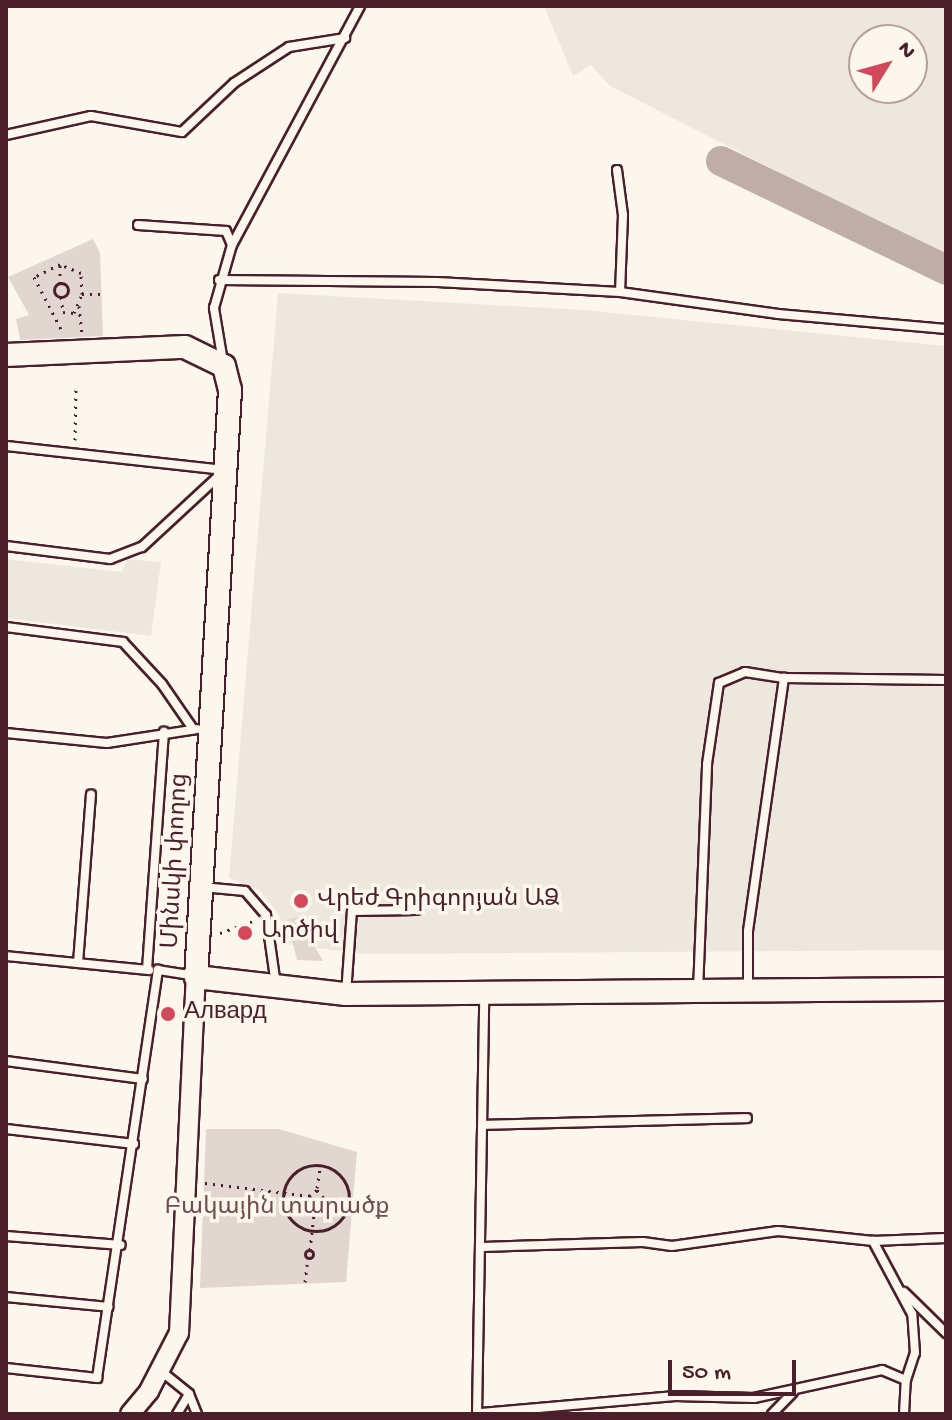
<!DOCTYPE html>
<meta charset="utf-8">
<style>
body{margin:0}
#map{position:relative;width:952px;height:1420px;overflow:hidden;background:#fbf7ec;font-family:"Gochi Hand","Noto Sans Armenian",sans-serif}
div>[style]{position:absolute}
.built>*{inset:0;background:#eee7de}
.green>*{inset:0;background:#e2d7d0}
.river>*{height:30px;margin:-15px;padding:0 15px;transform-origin:15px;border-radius:15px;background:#bfadaa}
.path>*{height:3px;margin-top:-1.5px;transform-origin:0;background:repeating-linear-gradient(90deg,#4a1f2b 0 2px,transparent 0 8px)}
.path>.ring{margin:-1.5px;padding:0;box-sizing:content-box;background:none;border:3px solid #4a1f2b;border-radius:50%}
.roads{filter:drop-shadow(2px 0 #4a1f2b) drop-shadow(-2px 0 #4a1f2b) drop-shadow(0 2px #4a1f2b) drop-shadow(0 -2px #4a1f2b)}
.service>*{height:8px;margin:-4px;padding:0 4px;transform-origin:4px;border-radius:4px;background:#fbf7ec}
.tertiary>*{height:18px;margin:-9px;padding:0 9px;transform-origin:9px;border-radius:9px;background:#fbf7ec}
.secondary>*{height:22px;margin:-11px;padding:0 11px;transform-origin:11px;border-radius:11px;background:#fbf7ec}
.dots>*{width:22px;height:22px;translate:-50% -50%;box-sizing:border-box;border:4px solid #fbf7ec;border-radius:50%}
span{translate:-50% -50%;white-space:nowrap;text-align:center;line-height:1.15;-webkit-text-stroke:7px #fbf7ec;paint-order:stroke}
.street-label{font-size:24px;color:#4a1f2b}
.poi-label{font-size:24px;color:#4a1f2b}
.left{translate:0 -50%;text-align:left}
.park-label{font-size:24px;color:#704d54}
.frame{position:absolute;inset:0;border:8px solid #4a1f2b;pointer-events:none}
.north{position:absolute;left:848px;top:24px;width:80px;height:80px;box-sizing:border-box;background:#fbf7ec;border:2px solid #b4a19f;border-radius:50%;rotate:53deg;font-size:22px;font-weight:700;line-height:32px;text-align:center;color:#4a1f2b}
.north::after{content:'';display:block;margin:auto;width:28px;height:36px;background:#d1495b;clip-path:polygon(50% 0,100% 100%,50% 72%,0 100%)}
.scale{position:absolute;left:668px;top:1360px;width:128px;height:36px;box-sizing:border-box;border:4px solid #4a1f2b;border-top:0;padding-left:10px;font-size:24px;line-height:28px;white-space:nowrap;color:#4a1f2b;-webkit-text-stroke:6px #fbf7ec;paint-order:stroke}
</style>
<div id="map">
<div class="built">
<i style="clip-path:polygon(evenodd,544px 6px,946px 6px,946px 257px,610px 86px,591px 65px,573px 76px,544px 6px,864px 40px,912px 40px,912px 88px,864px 88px,864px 40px)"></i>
<i style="clip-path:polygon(278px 293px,584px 310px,946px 346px,946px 950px,364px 954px,285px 944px,278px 914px,260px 891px,229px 878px)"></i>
<i style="clip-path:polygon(6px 559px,122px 572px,127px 559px,161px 562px,151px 636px,6px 618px)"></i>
</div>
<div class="green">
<i style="clip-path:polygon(93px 239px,100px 253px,103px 336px,20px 340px,16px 319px,29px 315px,8px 277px)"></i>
<i style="clip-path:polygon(298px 917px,323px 961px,297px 960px,287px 919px)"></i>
<i style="clip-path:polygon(206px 1129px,279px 1129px,357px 1152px,346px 1282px,200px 1288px)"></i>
</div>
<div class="river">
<i style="left:721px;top:161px;width:250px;rotate:25.8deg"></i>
</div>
<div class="path">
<i style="left:60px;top:283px;width:19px;rotate:-90deg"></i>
<i class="ring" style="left:54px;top:283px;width:11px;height:11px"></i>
<i style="left:82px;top:294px;width:20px"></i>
<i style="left:61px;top:297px;width:15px;rotate:82deg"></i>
<i style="left:63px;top:312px;width:11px;rotate:5deg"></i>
<i style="left:74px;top:313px;width:21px;rotate:-67deg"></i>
<i style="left:82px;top:294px;width:21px;rotate:-93deg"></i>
<i style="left:81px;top:273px;width:23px;rotate:-157deg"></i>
<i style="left:60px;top:264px;width:29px;rotate:153deg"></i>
<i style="left:34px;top:277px;width:63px;rotate:62.6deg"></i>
<i style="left:79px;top:306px;width:28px;rotate:84deg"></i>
<i style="left:75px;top:440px;width:52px;rotate:-88.9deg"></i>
<i style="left:220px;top:933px;width:37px;rotate:-20deg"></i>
<i class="ring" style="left:283px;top:1165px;width:63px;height:63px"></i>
<i style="left:205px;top:1183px;width:105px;rotate:7.1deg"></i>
<i style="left:309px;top:1196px;width:10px;rotate:-37deg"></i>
<i style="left:317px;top:1190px;width:11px;rotate:49deg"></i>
<i style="left:324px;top:1198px;width:11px;rotate:142deg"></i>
<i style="left:315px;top:1205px;width:11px;rotate:-124deg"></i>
<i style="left:317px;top:1188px;width:24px;rotate:-81deg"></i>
<i style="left:324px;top:1198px;width:24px;rotate:9deg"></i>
<i class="ring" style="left:305px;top:1250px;width:5px;height:5px"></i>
<i style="left:310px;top:1250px;width:45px;rotate:-83.7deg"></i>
<i style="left:305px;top:1282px;width:24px;rotate:-83deg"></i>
</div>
<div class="roads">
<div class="service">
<i style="left:6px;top:135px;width:87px;rotate:-12.6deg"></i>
<i style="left:91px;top:116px;width:92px;rotate:10deg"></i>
<i style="left:182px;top:132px;width:71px;rotate:-43.3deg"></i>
<i style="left:234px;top:83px;width:66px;rotate:-33.2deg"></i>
<i style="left:289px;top:47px;width:57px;rotate:-9.1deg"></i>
<i style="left:617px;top:170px;width:45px;rotate:82.4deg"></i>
<i style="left:623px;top:215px;width:77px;rotate:92.2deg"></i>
<i style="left:138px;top:225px;width:88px;rotate:3.9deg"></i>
<i style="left:226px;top:231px;width:15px;rotate:67deg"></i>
<i style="left:219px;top:280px;width:218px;rotate:0.5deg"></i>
<i style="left:437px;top:282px;width:183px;rotate:3.1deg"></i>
<i style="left:620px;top:292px;width:160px;rotate:7.9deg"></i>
<i style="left:778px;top:314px;width:169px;rotate:5.1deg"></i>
<i style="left:223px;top:362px;width:55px;rotate:-99.5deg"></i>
<i style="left:214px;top:308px;width:66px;rotate:-74.1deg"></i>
<i style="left:232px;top:245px;width:271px;rotate:-61.8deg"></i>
<i style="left:6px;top:446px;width:220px;rotate:6.3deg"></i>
<i style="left:6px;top:546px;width:105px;rotate:7.1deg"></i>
<i style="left:110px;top:559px;width:34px;rotate:-21deg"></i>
<i style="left:142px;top:547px;width:109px;rotate:-42.8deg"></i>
<i style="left:6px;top:627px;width:118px;rotate:7.3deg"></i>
<i style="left:123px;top:642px;width:57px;rotate:47.1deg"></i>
<i style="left:162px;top:684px;width:55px;rotate:55.4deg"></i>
<i style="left:6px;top:733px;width:101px;rotate:5.7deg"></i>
<i style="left:107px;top:743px;width:91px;rotate:-8.8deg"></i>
<i style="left:202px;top:887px;width:43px;rotate:5.3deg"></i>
<i style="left:245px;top:891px;width:32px;rotate:49deg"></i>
<i style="left:266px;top:915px;width:71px;rotate:81.9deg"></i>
<i style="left:6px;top:956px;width:144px;rotate:5.6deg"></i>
<i style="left:78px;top:963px;width:169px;rotate:-85.6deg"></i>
<i style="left:147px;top:969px;width:238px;rotate:-85.9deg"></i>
<i style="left:748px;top:990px;width:59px;rotate:-90deg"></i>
<i style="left:748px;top:931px;width:256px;rotate:-81.9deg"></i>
<i style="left:698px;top:991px;width:227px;rotate:-87.7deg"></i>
<i style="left:707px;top:764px;width:82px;rotate:-81.6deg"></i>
<i style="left:719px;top:683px;width:28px;rotate:-23deg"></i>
<i style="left:745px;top:672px;width:39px;rotate:9deg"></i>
<i style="left:784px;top:678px;width:162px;rotate:0.7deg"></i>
<i style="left:346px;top:994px;width:83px;rotate:-85.9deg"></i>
<i style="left:352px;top:911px;width:64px;rotate:-0.9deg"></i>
<i style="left:6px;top:1061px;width:138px;rotate:7.5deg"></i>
<i style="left:483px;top:1125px;width:264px;rotate:-1.5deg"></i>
<i style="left:6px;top:1129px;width:129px;rotate:6.7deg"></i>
<i style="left:6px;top:1236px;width:115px;rotate:4.5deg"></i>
<i style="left:483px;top:1247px;width:160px;rotate:-1.8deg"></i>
<i style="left:643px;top:1242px;width:29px;rotate:8deg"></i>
<i style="left:672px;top:1246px;width:107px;rotate:-8.1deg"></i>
<i style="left:778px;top:1231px;width:96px;rotate:6deg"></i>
<i style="left:873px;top:1241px;width:73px;rotate:-2.4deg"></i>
<i style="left:904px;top:1292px;width:59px;rotate:44.3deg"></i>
<i style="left:6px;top:1297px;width:103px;rotate:5.5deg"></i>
<i style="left:6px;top:1368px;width:92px;rotate:6.3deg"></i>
<i style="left:97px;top:1378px;width:413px;rotate:-81.5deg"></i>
<i style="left:158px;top:970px;width:37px;rotate:9deg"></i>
<i style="left:161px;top:1371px;width:36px;rotate:39deg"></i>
<i style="left:189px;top:1394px;width:22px;rotate:68deg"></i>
<i style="left:481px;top:1413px;width:195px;rotate:-5deg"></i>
<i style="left:675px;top:1396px;width:79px;rotate:1.5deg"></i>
<i style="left:754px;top:1398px;width:131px;rotate:-12.3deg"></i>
<i style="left:882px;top:1370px;width:26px;rotate:23deg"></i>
<i style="left:906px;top:1380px;width:28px;rotate:-72deg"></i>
<i style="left:915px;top:1353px;width:39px;rotate:-94deg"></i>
<i style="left:912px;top:1314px;width:83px;rotate:-118.1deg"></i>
<i style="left:177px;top:1414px;width:23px;rotate:-59deg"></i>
<i style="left:477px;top:1414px;width:418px;rotate:-89deg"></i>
<i style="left:772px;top:1414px;width:30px;rotate:-46deg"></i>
<i style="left:904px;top:1414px;width:34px;rotate:-87deg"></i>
</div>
<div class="tertiary">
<i style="left:130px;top:1414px;width:30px;rotate:-50deg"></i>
<i style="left:149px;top:1391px;width:65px;rotate:-62.7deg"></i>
<i style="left:179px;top:1333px;width:356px;rotate:-87.3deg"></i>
</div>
<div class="secondary">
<i style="left:6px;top:355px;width:179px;rotate:-2.6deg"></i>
<i style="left:185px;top:347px;width:43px;rotate:26deg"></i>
<i style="left:224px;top:366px;width:25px;rotate:76deg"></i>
<i style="left:230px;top:390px;width:588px;rotate:93.31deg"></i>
<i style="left:196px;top:977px;width:151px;rotate:6.5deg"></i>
<i style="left:346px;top:994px;width:600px;rotate:-0.48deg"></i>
</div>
</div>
<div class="dots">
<i style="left:301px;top:901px;background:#d1495b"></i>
<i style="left:245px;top:933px;background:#d1495b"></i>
<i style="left:168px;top:1014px;background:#d1495b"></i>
</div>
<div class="street-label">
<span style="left:177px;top:861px;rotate:-87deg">Մինսկի փողոց</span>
</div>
<div class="poi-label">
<span class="left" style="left:317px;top:901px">Վրեժ Գրիգորյան ԱՁ</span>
<span class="left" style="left:261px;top:933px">Արծիվ</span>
<span class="left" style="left:184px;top:1014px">Алвард</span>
</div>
<div class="park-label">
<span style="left:277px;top:1209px">Բակային տարածք</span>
</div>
<div class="frame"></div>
<div class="north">N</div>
<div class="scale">50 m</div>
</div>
